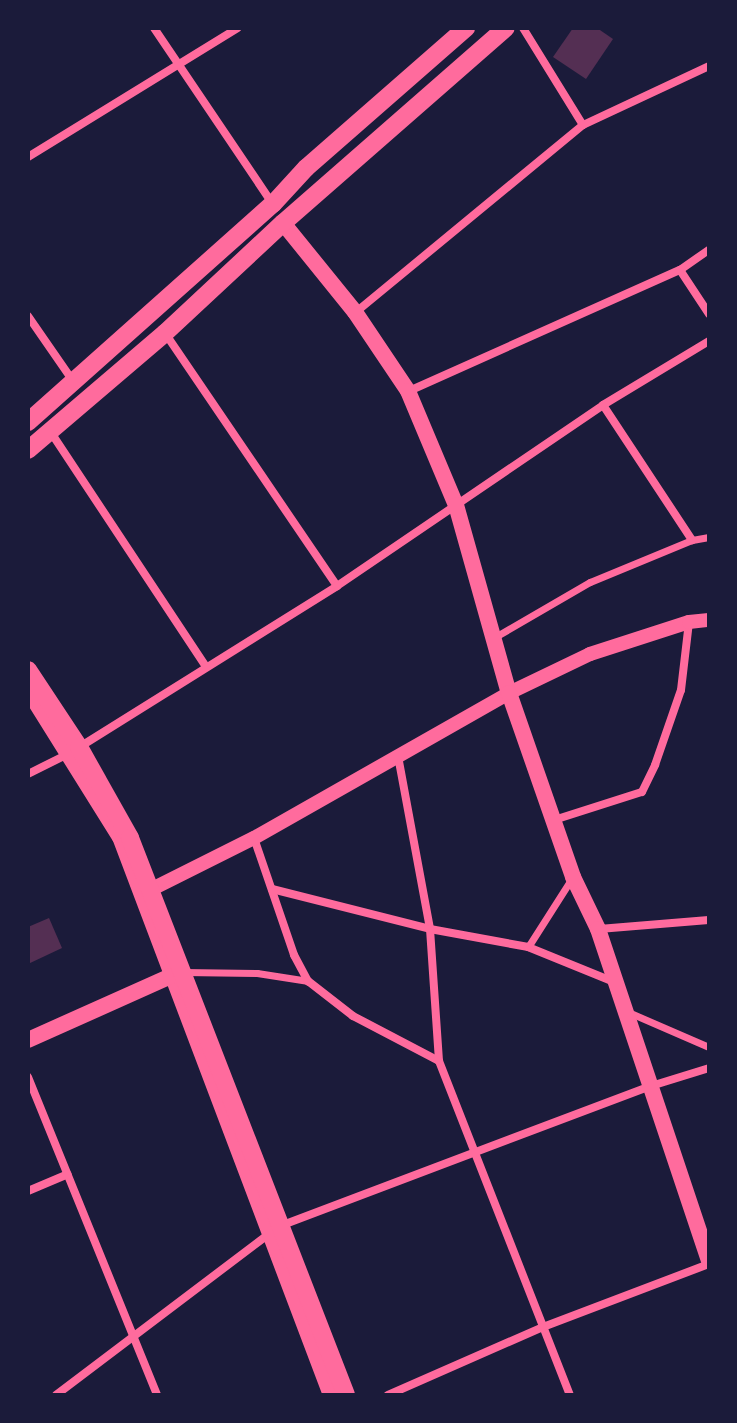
<!DOCTYPE html>
<style>
body{margin:0}
#map{position:relative;width:737px;height:1423px;overflow:hidden;background:#1b1b3a;font-family:"Source Sans 3",sans-serif}
div>[style]{position:absolute}
.building>*{inset:0;background:#542f53}
.pedestrian>*{height:7px;margin:-3.5px;padding:0 3.5px;transform-origin:3.5px;border-radius:3.5px;background:#ff6b9d}
.minor>*{height:8px;margin:-4px;padding:0 4px;transform-origin:4px;border-radius:4px;background:#ff6b9d}
.tertiary>*{height:14px;margin:-7px;padding:0 7px;transform-origin:7px;border-radius:7px;background:#ff6b9d}
.secondary>*{height:16px;margin:-8px;padding:0 8px;transform-origin:8px;border-radius:8px;background:#ff6b9d}
.primary>*{height:18px;margin:-9px;padding:0 9px;transform-origin:9px;border-radius:9px;background:#ff6b9d}
span{translate:-50% -50%;white-space:nowrap;text-align:center;line-height:1.15;-webkit-text-stroke:6px #1b1b3a;paint-order:stroke}
.frame{position:absolute;inset:0;border:30px solid #1b1b3a;pointer-events:none}
</style>
<div id="map">
<div class="building">
<i style="clip-path:polygon(573px 28px,597px 28px,613px 39px,586px 79px,553px 57px)"></i>
<i style="clip-path:polygon(49px 918px,62px 948px,28px 964px,28px 927px)"></i>
</div>
<div class="pedestrian">
<i style="left:495px;top:637px;width:110px;rotate:-30.1deg"></i>
<i style="left:590px;top:582px;width:110px;rotate:-22.4deg"></i>
<i style="left:692px;top:540px;width:17px;rotate:-10deg"></i>
<i style="left:528px;top:947px;width:82px;rotate:-57.5deg"></i>
<i style="left:183px;top:972px;width:74px;rotate:0.8deg"></i>
<i style="left:257px;top:973px;width:52px;rotate:8.9deg"></i>
<i style="left:628px;top:1012px;width:88px;rotate:23.4deg"></i>
</div>
<div class="minor">
<i style="left:154px;top:28px;width:211px;rotate:56deg"></i>
<i style="left:523px;top:28px;width:114px;rotate:58.3deg"></i>
<i style="left:28px;top:157px;width:246px;rotate:-31.6deg"></i>
<i style="left:680px;top:270px;width:53px;rotate:56.6deg"></i>
<i style="left:356px;top:312px;width:294px;rotate:-39.5deg"></i>
<i style="left:583px;top:125px;width:139px;rotate:-25.1deg"></i>
<i style="left:28px;top:316px;width:79px;rotate:55.3deg"></i>
<i style="left:165px;top:333px;width:306px;rotate:55.8deg"></i>
<i style="left:409px;top:391px;width:297px;rotate:-24.1deg"></i>
<i style="left:680px;top:270px;width:35px;rotate:-35deg"></i>
<i style="left:603px;top:405px;width:162px;rotate:56.6deg"></i>
<i style="left:50px;top:431px;width:283px;rotate:56.5deg"></i>
<i style="left:398px;top:756px;width:176px;rotate:79.5deg"></i>
<i style="left:430px;top:929px;width:132px;rotate:86.1deg"></i>
<i style="left:439px;top:1061px;width:359px;rotate:68.6deg"></i>
<i style="left:28px;top:774px;width:47px;rotate:-26.6deg"></i>
<i style="left:70px;top:753px;width:315px;rotate:-32deg"></i>
<i style="left:337px;top:586px;width:322px;rotate:-34.2deg"></i>
<i style="left:603px;top:405px;width:124px;rotate:-31.1deg"></i>
<i style="left:554px;top:820px;width:92px;rotate:-17.7deg"></i>
<i style="left:642px;top:792px;width:30px;rotate:-64deg"></i>
<i style="left:655px;top:765px;width:79px;rotate:-70.9deg"></i>
<i style="left:681px;top:690px;width:68px;rotate:-83.3deg"></i>
<i style="left:254px;top:838px;width:124px;rotate:71.1deg"></i>
<i style="left:294px;top:955px;width:30px;rotate:62deg"></i>
<i style="left:308px;top:981px;width:57px;rotate:37.9deg"></i>
<i style="left:353px;top:1016px;width:97px;rotate:27.6deg"></i>
<i style="left:272px;top:889px;width:163px;rotate:14.2deg"></i>
<i style="left:430px;top:929px;width:100px;rotate:10.4deg"></i>
<i style="left:528px;top:947px;width:93px;rotate:22.1deg"></i>
<i style="left:599px;top:929px;width:110px;rotate:-4.7deg"></i>
<i style="left:28px;top:1077px;width:343px;rotate:67.9deg"></i>
<i style="left:28px;top:1191px;width:43px;rotate:-23deg"></i>
<i style="left:280px;top:1226px;width:397px;rotate:-20.7deg"></i>
<i style="left:651px;top:1086px;width:61px;rotate:-17.2deg"></i>
<i style="left:56px;top:1395px;width:267px;rotate:-37.1deg"></i>
<i style="left:388px;top:1395px;width:169px;rotate:-23.7deg"></i>
<i style="left:543px;top:1327px;width:178px;rotate:-20.8deg"></i>
</div>
<div class="tertiary">
<i style="left:150px;top:890px;width:116px;rotate:-26.6deg"></i>
<i style="left:254px;top:838px;width:293px;rotate:-29.6deg"></i>
<i style="left:509px;top:693px;width:90px;rotate:-25.7deg"></i>
<i style="left:590px;top:654px;width:104px;rotate:-17.9deg"></i>
<i style="left:689px;top:622px;width:20px;rotate:-6deg"></i>
</div>
<div class="secondary">
<i style="left:283px;top:223px;width:114px;rotate:51deg"></i>
<i style="left:355px;top:312px;width:95px;rotate:56.1deg"></i>
<i style="left:408px;top:391px;width:124px;rotate:67.2deg"></i>
<i style="left:456px;top:505px;width:195px;rotate:74.3deg"></i>
<i style="left:509px;top:693px;width:195px;rotate:70.8deg"></i>
<i style="left:573px;top:877px;width:58px;rotate:64.3deg"></i>
<i style="left:598px;top:929px;width:350px;rotate:71.5deg"></i>
<i style="left:28px;top:690px;width:173px;rotate:58deg"></i>
<i style="left:120px;top:837px;width:597px;rotate:69.29deg"></i>
<i style="left:28px;top:1040px;width:164px;rotate:-24.1deg"></i>
</div>
<div class="primary">
<i style="left:28px;top:422px;width:328px;rotate:-41.7deg"></i>
<i style="left:273px;top:204px;width:49px;rotate:-47.5deg"></i>
<i style="left:306px;top:168px;width:213px;rotate:-41.2deg"></i>
<i style="left:28px;top:450px;width:180px;rotate:-40.5deg"></i>
<i style="left:165px;top:333px;width:161px;rotate:-43deg"></i>
<i style="left:283px;top:223px;width:296px;rotate:-41.2deg"></i>
<i style="left:28px;top:670px;width:92px;rotate:56.5deg"></i>
<i style="left:79px;top:747px;width:104px;rotate:60.7deg"></i>
<i style="left:130px;top:838px;width:597px;rotate:68.8deg"></i>
</div>
<div class="frame"></div>
</div>
